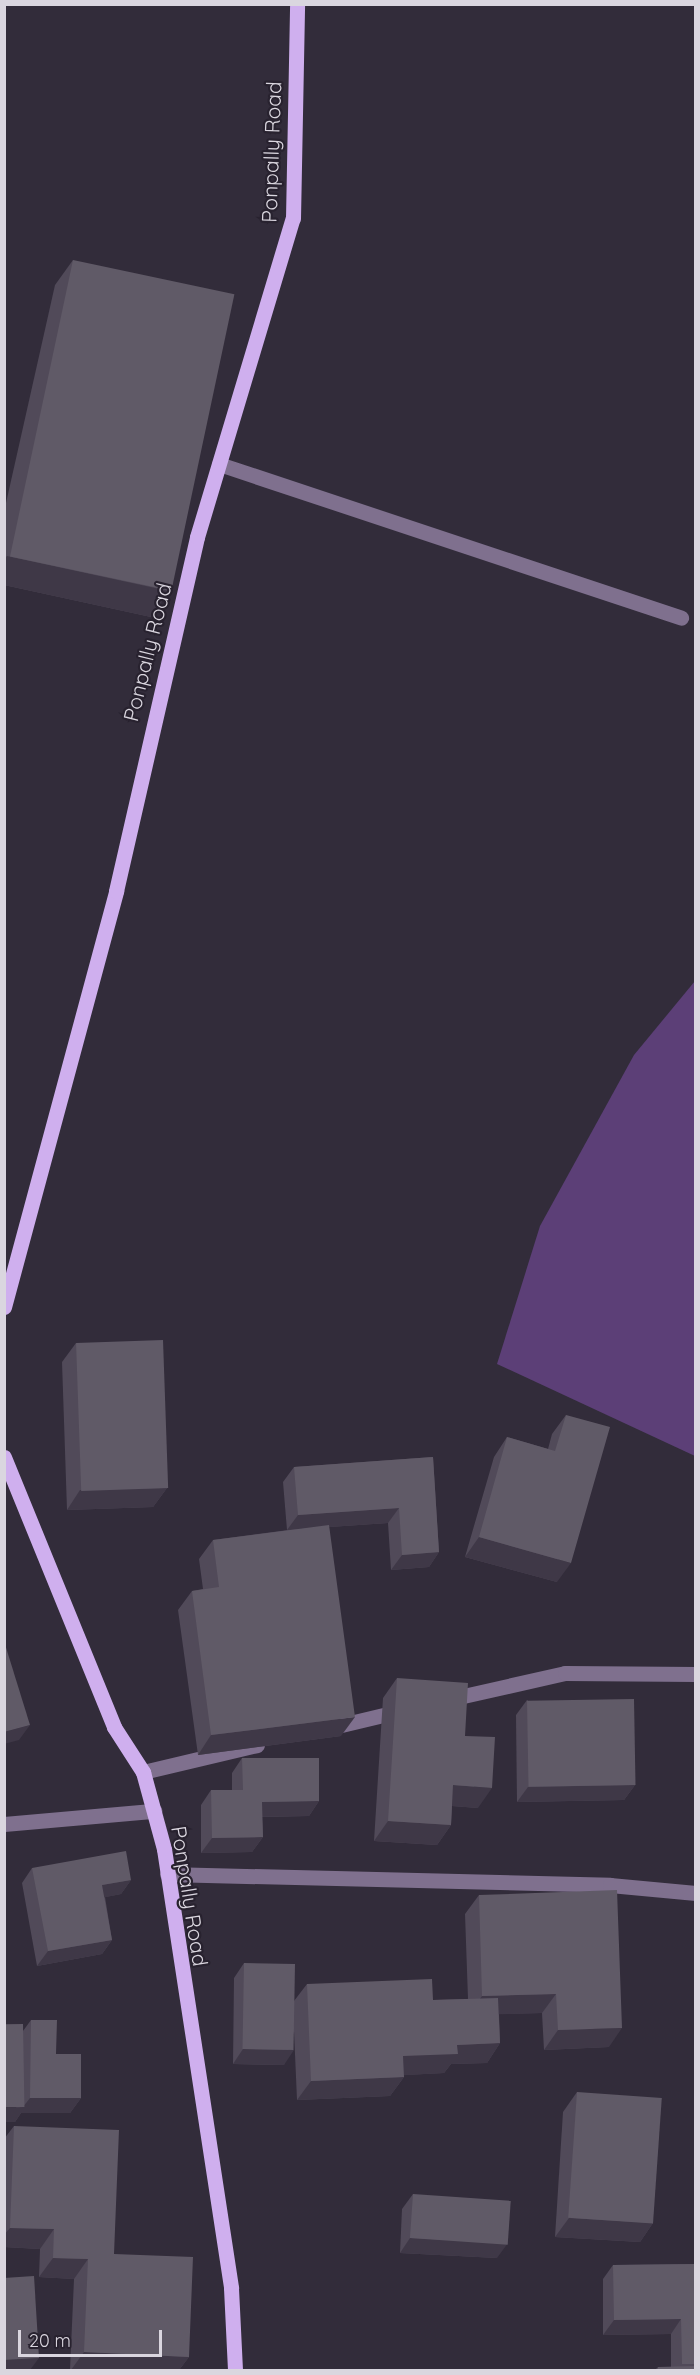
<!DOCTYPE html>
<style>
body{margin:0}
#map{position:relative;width:700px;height:2375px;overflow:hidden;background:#322c3a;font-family:Quicksand,sans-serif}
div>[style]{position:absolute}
.green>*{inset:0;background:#5c3f77}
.minor>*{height:15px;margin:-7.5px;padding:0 7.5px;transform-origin:7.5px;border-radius:7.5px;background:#7f708e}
.major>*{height:15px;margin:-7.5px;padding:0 7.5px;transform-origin:7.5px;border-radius:7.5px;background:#cfafee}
.wall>*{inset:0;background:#514a59}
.shaded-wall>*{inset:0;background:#3f3847}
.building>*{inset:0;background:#605a67;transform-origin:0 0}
span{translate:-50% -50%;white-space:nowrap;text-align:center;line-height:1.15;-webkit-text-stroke:4.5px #28222f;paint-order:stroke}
.street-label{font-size:21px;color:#dad6df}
.frame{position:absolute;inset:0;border:6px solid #dad6df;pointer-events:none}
.scale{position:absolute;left:18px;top:2330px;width:144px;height:27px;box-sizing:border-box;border:3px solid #dad6df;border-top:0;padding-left:8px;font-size:18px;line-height:21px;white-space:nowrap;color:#dad6df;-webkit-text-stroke:4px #28222f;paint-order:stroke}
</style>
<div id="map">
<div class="green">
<i style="clip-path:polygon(695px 981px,695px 1456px,497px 1364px,540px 1226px,634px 1055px)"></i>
</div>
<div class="minor">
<i style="left:219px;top:464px;width:487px;rotate:18.4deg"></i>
<i style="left:450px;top:1699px;width:118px;rotate:-12.7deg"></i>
<i style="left:565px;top:1673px;width:131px;rotate:0.4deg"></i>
<i style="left:333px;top:1727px;width:69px;rotate:-13.4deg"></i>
<i style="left:143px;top:1772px;width:117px;rotate:-13.3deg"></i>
<i style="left:4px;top:1824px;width:151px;rotate:-5deg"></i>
<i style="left:167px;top:1874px;width:443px;rotate:1.4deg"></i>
<i style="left:610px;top:1885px;width:86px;rotate:5.3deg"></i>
</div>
<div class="major">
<i style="left:4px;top:1307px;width:431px;rotate:-74.9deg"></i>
<i style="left:116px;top:891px;width:363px;rotate:-77.1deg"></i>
<i style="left:197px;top:537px;width:333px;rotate:-73.3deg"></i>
<i style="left:293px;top:218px;width:214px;rotate:-88.9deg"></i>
<i style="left:4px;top:1457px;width:292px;rotate:67.8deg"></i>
<i style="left:114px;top:1727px;width:54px;rotate:57.2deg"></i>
<i style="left:143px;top:1772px;width:80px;rotate:74.7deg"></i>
<i style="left:164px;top:1849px;width:444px;rotate:81.3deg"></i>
<i style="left:231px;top:2288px;width:82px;rotate:87.2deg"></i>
</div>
<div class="wall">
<i style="clip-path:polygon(73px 260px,169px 591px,151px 617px,4px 585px,4px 512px,55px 285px)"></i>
<i style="clip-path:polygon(76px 1343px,167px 1488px,153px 1507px,67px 1510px,62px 1362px)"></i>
<i style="clip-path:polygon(566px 1415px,557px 1582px,465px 1557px,494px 1457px,507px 1437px,548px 1449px,552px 1434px)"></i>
<i style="clip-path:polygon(433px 1457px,439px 1552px,429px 1567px,391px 1570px,388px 1523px,329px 1527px,341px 1736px,198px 1755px,178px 1610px,192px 1591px,203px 1589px,199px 1559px,213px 1540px,296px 1529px,287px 1530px,283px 1482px,294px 1467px)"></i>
<i style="clip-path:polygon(397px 1678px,465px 1736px,478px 1808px,452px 1806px,451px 1825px,437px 1845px,374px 1841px,383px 1698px)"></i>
<i style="clip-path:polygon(527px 1700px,635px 1785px,624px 1800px,517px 1802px,516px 1715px)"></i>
<i style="clip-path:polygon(242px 1758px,319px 1801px,309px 1816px,262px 1817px,263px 1837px,252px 1852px,201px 1853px,201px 1805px,211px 1790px,232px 1790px,232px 1773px)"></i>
<i style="clip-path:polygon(32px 1868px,131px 1880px,121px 1894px,105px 1897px,112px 1940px,102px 1954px,37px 1966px,22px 1883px)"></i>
<i style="clip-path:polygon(479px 1895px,609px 2047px,544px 2050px,542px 2013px,499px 2014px,500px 2043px,487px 2063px,451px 2064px,444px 2073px,404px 2075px,404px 2077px,390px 2096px,297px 2100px,294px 2031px,284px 2065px,233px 2064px,234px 1978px,244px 1963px,294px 2001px,307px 1984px,433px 2000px,468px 1999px,465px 1914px)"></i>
<i style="clip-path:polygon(31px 2020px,56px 2054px,81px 2098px,70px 2113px,21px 2113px,15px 2122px,23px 2031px)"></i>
<i style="clip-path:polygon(577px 2092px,653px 2223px,640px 2242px,555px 2237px,563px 2112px)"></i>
<i style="clip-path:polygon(14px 2126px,114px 2254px,189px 2357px,179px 2370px,70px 2370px,74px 2279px,39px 2277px,40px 2249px,4px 2247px,4px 2139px)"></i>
<i style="clip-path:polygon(413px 2194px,497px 2258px,400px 2253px,402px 2209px)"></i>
<i style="clip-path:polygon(696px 2264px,696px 2370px,655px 2370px,658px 2367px,671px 2367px,671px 2334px,603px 2335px,603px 2279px,613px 2265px)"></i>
</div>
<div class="shaded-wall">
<i style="clip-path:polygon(7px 556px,169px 591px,151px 617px,4px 585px,4px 559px)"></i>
<i style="clip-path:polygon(167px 1488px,153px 1507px,67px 1510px,80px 1490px)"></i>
<i style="clip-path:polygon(399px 1508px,388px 1523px,287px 1530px,298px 1515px)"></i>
<i style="clip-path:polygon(479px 1537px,571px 1563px,557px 1582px,465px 1557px)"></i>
<i style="clip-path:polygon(439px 1552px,429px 1567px,391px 1570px,402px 1555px)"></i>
<i style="clip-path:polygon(355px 1717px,341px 1736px,198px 1755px,211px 1735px)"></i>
<i style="clip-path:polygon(30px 1725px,19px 1740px,4px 1744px,4px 1732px)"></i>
<i style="clip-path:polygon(453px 1785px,492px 1788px,478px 1808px,439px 1805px)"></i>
<i style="clip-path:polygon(635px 1785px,624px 1800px,517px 1802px,528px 1787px)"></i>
<i style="clip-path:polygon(319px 1801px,309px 1816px,252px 1817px,262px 1802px)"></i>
<i style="clip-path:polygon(388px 1821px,451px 1825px,437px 1845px,374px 1841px)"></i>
<i style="clip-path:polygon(263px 1837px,252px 1852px,201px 1853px,212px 1838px)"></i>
<i style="clip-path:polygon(131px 1880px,121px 1894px,92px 1900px,102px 1885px)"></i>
<i style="clip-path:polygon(112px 1940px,102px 1954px,37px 1966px,48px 1951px)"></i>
<i style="clip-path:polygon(556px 1994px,542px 2013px,469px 2015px,482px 1996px)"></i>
<i style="clip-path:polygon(622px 2028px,609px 2047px,544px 2050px,558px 2030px)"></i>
<i style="clip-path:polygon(500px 2043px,487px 2063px,451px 2064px,444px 2073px,390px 2076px,403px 2056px,457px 2045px)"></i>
<i style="clip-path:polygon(243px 2049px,294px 2050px,284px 2065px,233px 2064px)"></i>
<i style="clip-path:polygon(404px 2077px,390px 2096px,297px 2100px,311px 2081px)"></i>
<i style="clip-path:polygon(30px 2098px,81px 2098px,70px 2113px,21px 2113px,15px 2122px,4px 2122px,4px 2108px,23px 2107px)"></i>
<i style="clip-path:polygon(569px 2218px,653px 2223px,640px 2242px,555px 2237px)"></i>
<i style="clip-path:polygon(10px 2228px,54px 2229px,40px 2249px,4px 2247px,4px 2235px)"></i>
<i style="clip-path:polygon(410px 2238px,508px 2243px,497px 2258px,400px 2253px)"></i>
<i style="clip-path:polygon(53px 2258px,88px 2259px,74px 2279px,39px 2277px)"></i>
<i style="clip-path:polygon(681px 2319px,671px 2334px,603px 2335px,614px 2320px)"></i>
<i style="clip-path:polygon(84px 2352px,189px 2357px,179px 2370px,71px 2370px)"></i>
<i style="clip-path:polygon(39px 2358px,30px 2370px,4px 2370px,4px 2360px)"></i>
</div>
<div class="building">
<i style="left:73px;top:260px;width:165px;height:303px;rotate:12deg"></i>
<i style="left:163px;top:1340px;width:148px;height:87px;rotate:88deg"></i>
<i style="clip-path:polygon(566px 1415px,610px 1427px,571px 1563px,479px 1537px,507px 1437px,555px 1451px)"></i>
<i style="clip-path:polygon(433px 1457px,439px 1552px,402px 1555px,399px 1508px,298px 1515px,294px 1467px)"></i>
<i style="clip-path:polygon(329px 1525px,355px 1717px,211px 1735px,192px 1591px,219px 1587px,213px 1540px)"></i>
<i style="clip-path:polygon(4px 1641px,30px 1725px,4px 1732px)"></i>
<i style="clip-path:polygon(397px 1678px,468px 1683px,465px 1736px,495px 1737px,492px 1788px,453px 1785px,451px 1825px,388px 1821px)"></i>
<i style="left:634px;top:1699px;width:86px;height:107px;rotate:89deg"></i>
<i style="clip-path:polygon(242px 1758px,319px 1758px,319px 1801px,262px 1802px,263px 1837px,212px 1838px,211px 1790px,243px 1790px)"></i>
<i style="clip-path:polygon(126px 1851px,131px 1880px,102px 1885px,112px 1940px,48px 1951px,32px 1868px)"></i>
<i style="clip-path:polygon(617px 1890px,622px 2028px,558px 2030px,556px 1994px,482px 1996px,479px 1895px)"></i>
<i style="left:244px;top:1963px;width:51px;height:86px;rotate:1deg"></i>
<i style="clip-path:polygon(432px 1979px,433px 2000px,498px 1998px,500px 2043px,457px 2045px,458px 2054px,403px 2056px,404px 2077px,311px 2081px,307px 1984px)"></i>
<i style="clip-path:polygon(31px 2020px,57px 2020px,56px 2054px,81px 2054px,81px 2098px,30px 2098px)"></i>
<i style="left:23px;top:2024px;width:83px;height:19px;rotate:89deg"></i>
<i style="left:577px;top:2092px;width:85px;height:126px;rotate:4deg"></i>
<i style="clip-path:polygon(14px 2126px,119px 2130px,114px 2254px,193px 2257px,189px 2357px,84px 2352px,88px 2259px,53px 2258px,54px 2229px,10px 2228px)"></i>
<i style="left:413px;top:2194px;width:98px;height:44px;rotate:4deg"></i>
<i style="clip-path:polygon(696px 2264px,696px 2364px,682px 2364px,681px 2319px,614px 2320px,613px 2265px)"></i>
<i style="clip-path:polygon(34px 2276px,39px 2358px,4px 2360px,4px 2278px)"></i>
<i style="clip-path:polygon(696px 2366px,696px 2370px,658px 2370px,658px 2367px)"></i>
</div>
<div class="street-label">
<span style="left:271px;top:152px;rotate:-88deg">Ponpally Road</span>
<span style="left:147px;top:652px;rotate:-76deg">Ponpally Road</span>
<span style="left:190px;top:1896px;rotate:81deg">Ponpally Road</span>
</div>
<div class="frame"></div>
<div class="scale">20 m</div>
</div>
